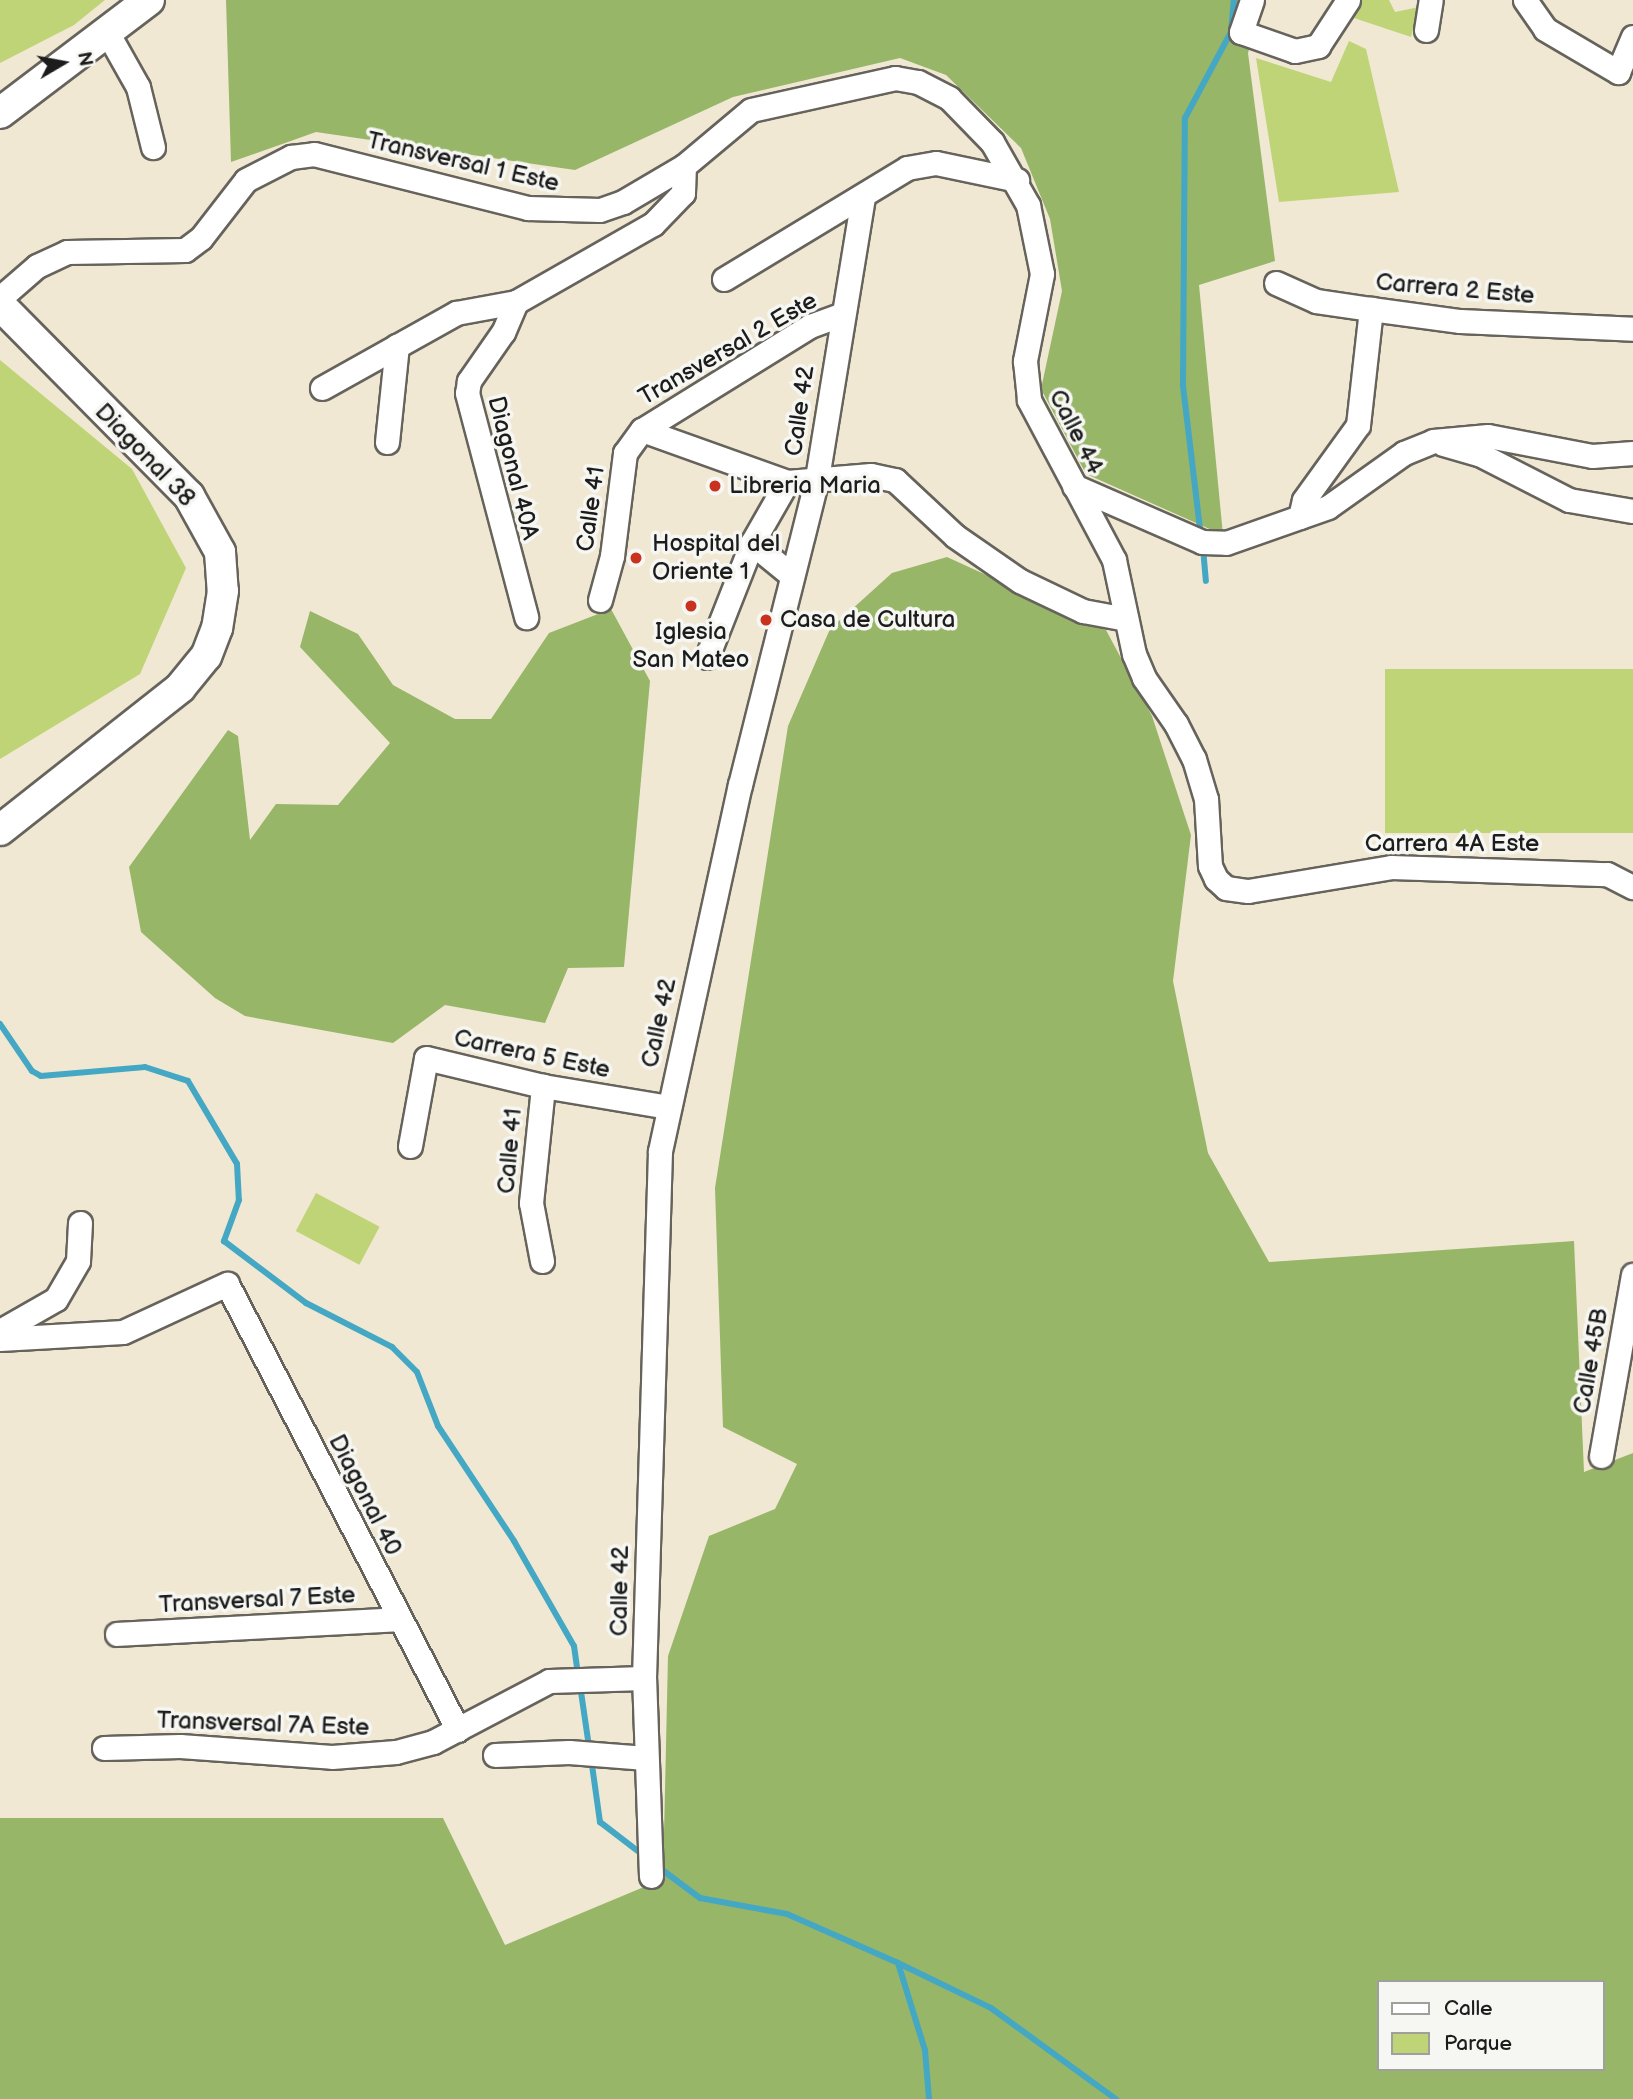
<!DOCTYPE html>
<style>
body{margin:0}
#map{position:relative;width:1633px;height:2099px;overflow:hidden;background:#f0e8d2;font-family:"Balsamiq Sans",sans-serif}
div>[style]{position:absolute}
.green>*{inset:0;background:#bfd477;transform-origin:0 0}
.forest>*{inset:0;background:#97b668}
.stream>*{height:6px;margin:-3px;padding:0 3px;transform-origin:3px;border-radius:3px;background:#44a7c4}
.roads{filter:drop-shadow(2px 0 #66635c) drop-shadow(-2px 0 #66635c) drop-shadow(0 2px #66635c) drop-shadow(0 -2px #66635c)}
.minor>*{height:23px;margin:-11.5px;padding:0 11.5px;transform-origin:11.5px;border-radius:11.5px;background:#fff}
.major>*{height:30px;margin:-15px;padding:0 15px;transform-origin:15px;border-radius:15px;background:#fff}
.dots>*{width:19px;height:19px;translate:-50% -50%;box-sizing:border-box;border:4px solid #f6f6f2;border-radius:50%}
span{translate:-50% -50%;white-space:nowrap;text-align:center;line-height:1.15;-webkit-text-stroke:7px #f6f6f2;paint-order:stroke}
.street-label{font-size:24px;color:#1c1c1c}
.poi-label{font-size:24px;color:#1c1c1c}
.left{translate:0 -50%;text-align:left}
.legend{position:absolute;left:1377px;top:1980px;width:228px;height:91px;box-sizing:border-box;background:#f6f6f2;border:2px solid #9f9f9c;margin:0;padding:9px 12px;list-style:none;font-size:21px;color:#1c1c1c}
.legend li{display:flex;align-items:center;gap:14px;height:35px}
.legend b{width:35px;border:2px solid #9f9f9c}
.north{position:absolute;left:28px;top:28px;width:70px;height:70px;-webkit-text-stroke:5px #f6f6f2;paint-order:stroke;rotate:80deg;font-size:19px;font-weight:700;line-height:28px;text-align:center;color:#1c1c1c}
.north::after{content:'';display:block;margin:auto;width:24px;height:32px;background:#1c1c1c;clip-path:polygon(50% 0,100% 100%,50% 72%,0 100%)}
</style>
<div id="map">
<div class="green">
<i style="clip-path:polygon(0 0,105px 0,74px 25px,0 63px)"></i>
<i style="clip-path:polygon(1362px 0,1389px 0,1395px 12px,1419px 7px,1411px 37px,1354px 18px)"></i>
<i style="clip-path:polygon(1349px 41px,1366px 49px,1399px 192px,1279px 202px,1256px 58px,1331px 82px)"></i>
<i style="clip-path:polygon(0 360px,132px 469px,186px 568px,140px 674px,0 759px)"></i>
<i style="left:1385px;top:669px;width:248px;height:164px"></i>
<i style="left:316px;top:1193px;width:72px;height:43px;rotate:28deg"></i>
</div>
<div class="forest">
<i style="clip-path:polygon(226px 0,1264px 0,1248px 53px,1275px 261px,1199px 285px,1223px 535px,1086px 474px,1041px 389px,1062px 291px,1050px 219px,1021px 148px,946px 75px,900px 58px,733px 97px,575px 170px,316px 132px,231px 162px)"></i>
<i style="clip-path:polygon(evenodd,947px 557px,1106px 630px,1152px 716px,1191px 835px,1173px 981px,1208px 1153px,1269px 1262px,1574px 1241px,1584px 1472px,1633px 1453px,1633px 2099px,0 2099px,0 1818px,443px 1818px,505px 1945px,663px 1879px,668px 1656px,709px 1536px,775px 1509px,797px 1464px,723px 1427px,715px 1188px,788px 726px,830px 629px,892px 573px,947px 557px,1379px 1982px,1603px 1982px,1603px 2069px,1379px 2069px,1379px 1982px)"></i>
<i style="clip-path:polygon(611px 609px,650px 681px,624px 967px,568px 968px,545px 1023px,445px 1005px,393px 1043px,245px 1016px,215px 998px,141px 932px,129px 867px,228px 730px,238px 736px,250px 840px,276px 804px,338px 805px,390px 743px,300px 647px,310px 611px,358px 634px,393px 685px,455px 719px,491px 719px,549px 633px)"></i>
</div>
<div class="stream">
<i style="left:1201px;top:537px;width:153px;rotate:-96.8deg"></i>
<i style="left:1183px;top:385px;width:267px;rotate:-89.6deg"></i>
<i style="left:1185px;top:118px;width:98px;rotate:-61.9deg"></i>
<i style="left:1231px;top:32px;width:32px;rotate:-85deg"></i>
<i style="left:1203px;top:548px;width:33px;rotate:85deg"></i>
<i style="left:0;top:1024px;width:57px;rotate:55.8deg"></i>
<i style="left:32px;top:1071px;width:10px;rotate:29deg"></i>
<i style="left:41px;top:1076px;width:104px;rotate:-4.9deg"></i>
<i style="left:145px;top:1067px;width:45px;rotate:18deg"></i>
<i style="left:188px;top:1081px;width:96px;rotate:59.4deg"></i>
<i style="left:237px;top:1164px;width:36px;rotate:87deg"></i>
<i style="left:239px;top:1200px;width:44px;rotate:110.1deg"></i>
<i style="left:224px;top:1241px;width:103px;rotate:37.1deg"></i>
<i style="left:306px;top:1303px;width:97px;rotate:27.1deg"></i>
<i style="left:392px;top:1347px;width:35px;rotate:45deg"></i>
<i style="left:417px;top:1372px;width:58px;rotate:68.7deg"></i>
<i style="left:438px;top:1426px;width:138px;rotate:56.5deg"></i>
<i style="left:514px;top:1541px;width:121px;rotate:60.3deg"></i>
<i style="left:574px;top:1646px;width:29px;rotate:82deg"></i>
<i style="left:580px;top:1685px;width:63px;rotate:81.7deg"></i>
<i style="left:591px;top:1758px;width:65px;rotate:82deg"></i>
<i style="left:600px;top:1822px;width:54px;rotate:37.5deg"></i>
<i style="left:657px;top:1866px;width:54px;rotate:36.7deg"></i>
<i style="left:700px;top:1898px;width:88px;rotate:10.4deg"></i>
<i style="left:787px;top:1914px;width:121px;rotate:23.8deg"></i>
<i style="left:898px;top:1963px;width:91px;rotate:72.8deg"></i>
<i style="left:925px;top:2050px;width:49px;rotate:85.3deg"></i>
<i style="left:898px;top:1963px;width:103px;rotate:25.8deg"></i>
<i style="left:991px;top:2008px;width:155px;rotate:36.1deg"></i>
</div>
<div class="roads">
<div class="minor">
<i style="left:1252px;top:0;width:34px;rotate:109deg"></i>
<i style="left:1241px;top:32px;width:57px;rotate:19.4deg"></i>
<i style="left:1295px;top:51px;width:24px;rotate:-12deg"></i>
<i style="left:1318px;top:46px;width:55px;rotate:-56.9deg"></i>
<i style="left:1525px;top:0;width:35px;rotate:55deg"></i>
<i style="left:1545px;top:29px;width:85px;rotate:30.5deg"></i>
<i style="left:1618px;top:72px;width:38px;rotate:-67deg"></i>
<i style="left:1426px;top:30px;width:30px;rotate:-81deg"></i>
<i style="left:107px;top:32px;width:63px;rotate:60.6deg"></i>
<i style="left:138px;top:87px;width:62px;rotate:76deg"></i>
<i style="left:724px;top:279px;width:214px;rotate:-31.2deg"></i>
<i style="left:907px;top:168px;width:29px;rotate:-10deg"></i>
<i style="left:936px;top:163px;width:83px;rotate:11.9deg"></i>
<i style="left:1276px;top:283px;width:44px;rotate:24.2deg"></i>
<i style="left:1316px;top:301px;width:56px;rotate:8.3deg"></i>
<i style="left:1371px;top:309px;width:90px;rotate:7.7deg"></i>
<i style="left:1460px;top:321px;width:173px;rotate:2.6deg"></i>
<i style="left:0;top:298px;width:49px;rotate:-40.9deg"></i>
<i style="left:37px;top:266px;width:33px;rotate:-25deg"></i>
<i style="left:67px;top:252px;width:118px;rotate:-1deg"></i>
<i style="left:185px;top:250px;width:20px;rotate:-37deg"></i>
<i style="left:201px;top:238px;width:73px;rotate:-52.2deg"></i>
<i style="left:246px;top:180px;width:51px;rotate:-27.1deg"></i>
<i style="left:291px;top:157px;width:23px;rotate:-7deg"></i>
<i style="left:314px;top:154px;width:221px;rotate:14.2deg"></i>
<i style="left:528px;top:208px;width:72px;rotate:1.6deg"></i>
<i style="left:600px;top:210px;width:24px;rotate:-19deg"></i>
<i style="left:623px;top:202px;width:71px;rotate:-30.5deg"></i>
<i style="left:684px;top:166px;width:87px;rotate:-39.9deg"></i>
<i style="left:751px;top:110px;width:148px;rotate:-12.5deg"></i>
<i style="left:895px;top:78px;width:23px;rotate:10deg"></i>
<i style="left:918px;top:82px;width:35px;rotate:27deg"></i>
<i style="left:949px;top:98px;width:62px;rotate:45.7deg"></i>
<i style="left:992px;top:142px;width:73px;rotate:60.3deg"></i>
<i style="left:1028px;top:205px;width:70px;rotate:78.5deg"></i>
<i style="left:1042px;top:274px;width:89px;rotate:101.1deg"></i>
<i style="left:1025px;top:361px;width:39px;rotate:84deg"></i>
<i style="left:1029px;top:400px;width:181px;rotate:62deg"></i>
<i style="left:1114px;top:560px;width:96px;rotate:78deg"></i>
<i style="left:1134px;top:654px;width:26px;rotate:67deg"></i>
<i style="left:1144px;top:678px;width:56px;rotate:55.2deg"></i>
<i style="left:1176px;top:724px;width:39px;rotate:63deg"></i>
<i style="left:1194px;top:759px;width:42px;rotate:73.3deg"></i>
<i style="left:1206px;top:799px;width:67px;rotate:86.6deg"></i>
<i style="left:1210px;top:866px;width:14px;rotate:65deg"></i>
<i style="left:1216px;top:879px;width:13px;rotate:42deg"></i>
<i style="left:1226px;top:888px;width:22px;rotate:8deg"></i>
<i style="left:1248px;top:891px;width:145px;rotate:-9.5deg"></i>
<i style="left:1391px;top:867px;width:216px;rotate:1.9deg"></i>
<i style="left:1607px;top:874px;width:29px;rotate:27deg"></i>
<i style="left:516px;top:302px;width:33px;rotate:113deg"></i>
<i style="left:503px;top:332px;width:60px;rotate:124.8deg"></i>
<i style="left:469px;top:381px;width:12px;rotate:99deg"></i>
<i style="left:467px;top:393px;width:232px;rotate:75.2deg"></i>
<i style="left:322px;top:388px;width:154px;rotate:-29.2deg"></i>
<i style="left:456px;top:313px;width:61px;rotate:-10.4deg"></i>
<i style="left:516px;top:302px;width:158px;rotate:-29.7deg"></i>
<i style="left:653px;top:224px;width:43px;rotate:-45.9deg"></i>
<i style="left:683px;top:193px;width:27px;rotate:-88deg"></i>
<i style="left:642px;top:430px;width:154px;rotate:19.7deg"></i>
<i style="left:787px;top:482px;width:84px;rotate:-4.8deg"></i>
<i style="left:871px;top:475px;width:25px;rotate:12deg"></i>
<i style="left:895px;top:480px;width:82px;rotate:43deg"></i>
<i style="left:955px;top:536px;width:79px;rotate:34.7deg"></i>
<i style="left:1020px;top:581px;width:70px;rotate:25.5deg"></i>
<i style="left:1083px;top:611px;width:44px;rotate:10.5deg"></i>
<i style="left:387px;top:442px;width:97px;rotate:-84.1deg"></i>
<i style="left:1443px;top:444px;width:37px;rotate:16deg"></i>
<i style="left:1479px;top:454px;width:101px;rotate:27.1deg"></i>
<i style="left:1569px;top:500px;width:65px;rotate:9.8deg"></i>
<i style="left:1074px;top:486px;width:140px;rotate:23.6deg"></i>
<i style="left:1202px;top:542px;width:24px;rotate:2deg"></i>
<i style="left:1226px;top:543px;width:108px;rotate:-19.4deg"></i>
<i style="left:1328px;top:507px;width:93px;rotate:-35.4deg"></i>
<i style="left:1404px;top:453px;width:31px;rotate:-22deg"></i>
<i style="left:1433px;top:441px;width:55px;rotate:-5.2deg"></i>
<i style="left:1488px;top:436px;width:106px;rotate:10.9deg"></i>
<i style="left:1592px;top:456px;width:41px;rotate:-4.2deg"></i>
<i style="left:1300px;top:517px;width:17px;rotate:-77deg"></i>
<i style="left:1304px;top:500px;width:92px;rotate:-54.2deg"></i>
<i style="left:1358px;top:425px;width:117px;rotate:-83.6deg"></i>
<i style="left:752px;top:543px;width:49px;rotate:39.2deg"></i>
<i style="left:600px;top:600px;width:46px;rotate:-74.7deg"></i>
<i style="left:612px;top:556px;width:104px;rotate:-82.8deg"></i>
<i style="left:625px;top:453px;width:29px;rotate:-54deg"></i>
<i style="left:642px;top:430px;width:198px;rotate:-31.8deg"></i>
<i style="left:810px;top:326px;width:32px;rotate:-20deg"></i>
<i style="left:707px;top:657px;width:123px;rotate:-68.5deg"></i>
<i style="left:752px;top:543px;width:70px;rotate:-60.2deg"></i>
<i style="left:410px;top:1146px;width:89px;rotate:-79.7deg"></i>
<i style="left:426px;top:1058px;width:120px;rotate:13.5deg"></i>
<i style="left:543px;top:1086px;width:128px;rotate:9.5deg"></i>
<i style="left:542px;top:1261px;width:59px;rotate:-100.7deg"></i>
<i style="left:531px;top:1203px;width:118px;rotate:-84.1deg"></i>
<i style="left:0;top:1331px;width:64px;rotate:-29.7deg"></i>
<i style="left:56px;top:1299px;width:44px;rotate:-59.9deg"></i>
<i style="left:78px;top:1261px;width:38px;rotate:-87deg"></i>
<i style="left:0;top:1339px;width:123px;rotate:-3.3deg"></i>
<i style="left:123px;top:1332px;width:115px;rotate:-24.8deg"></i>
<i style="left:227px;top:1284px;width:502px;rotate:62.62deg"></i>
<i style="left:1601px;top:1456px;width:184px;rotate:-80deg"></i>
<i style="left:117px;top:1634px;width:283px;rotate:-3deg"></i>
<i style="left:104px;top:1748px;width:76px;rotate:-1.5deg"></i>
<i style="left:180px;top:1746px;width:152px;rotate:4.1deg"></i>
<i style="left:332px;top:1757px;width:64px;rotate:-4.5deg"></i>
<i style="left:396px;top:1752px;width:38px;rotate:-15deg"></i>
<i style="left:433px;top:1742px;width:131px;rotate:-27.7deg"></i>
<i style="left:549px;top:1681px;width:95px;rotate:-1.8deg"></i>
<i style="left:495px;top:1755px;width:74px;rotate:-2.3deg"></i>
<i style="left:569px;top:1752px;width:77px;rotate:4.5deg"></i>
<i style="left:651px;top:1876px;width:198px;rotate:-92deg"></i>
<i style="left:644px;top:1678px;width:527px;rotate:-88.26deg"></i>
<i style="left:660px;top:1151px;width:375px;rotate:-77.7deg"></i>
<i style="left:740px;top:785px;width:317px;rotate:-75.9deg"></i>
<i style="left:817px;top:478px;width:285px;rotate:-80.7deg"></i>
</div>
<div class="major">
<i style="left:0;top:113px;width:187px;rotate:-37.2deg"></i>
<i style="left:0;top:305px;width:269px;rotate:45.3deg"></i>
<i style="left:189px;top:496px;width:64px;rotate:61deg"></i>
<i style="left:220px;top:552px;width:39px;rotate:86deg"></i>
<i style="left:223px;top:591px;width:37px;rotate:99deg"></i>
<i style="left:217px;top:628px;width:30px;rotate:111deg"></i>
<i style="left:206px;top:656px;width:41px;rotate:129.1deg"></i>
<i style="left:180px;top:688px;width:229px;rotate:141.7deg"></i>
</div>
</div>
<div class="dots">
<i style="left:715px;top:486px;background:#c8321e"></i>
<i style="left:636px;top:558px;background:#c8321e"></i>
<i style="left:691px;top:606px;background:#c8321e"></i>
<i style="left:766px;top:620px;background:#c8321e"></i>
</div>
<div class="street-label">
<span style="left:463px;top:162px;rotate:13deg">Transversal 1 Este</span>
<span style="left:1455px;top:289px;rotate:5deg">Carrera 2 Este</span>
<span style="left:728px;top:349px;rotate:-30deg">Transversal 2 Este</span>
<span style="left:800px;top:411px;rotate:-82deg">Calle 42</span>
<span style="left:1076px;top:432px;rotate:63deg">Calle 44</span>
<span style="left:145px;top:455px;rotate:46deg">Diagonal 38</span>
<span style="left:513px;top:468px;rotate:76deg">Diagonal 40A</span>
<span style="left:591px;top:509px;rotate:-82deg">Calle 41</span>
<span style="left:1452px;top:844px">Carrera 4A Este</span>
<span style="left:659px;top:1023px;rotate:-78deg">Calle 42</span>
<span style="left:532px;top:1054px;rotate:12deg">Carrera 5 Este</span>
<span style="left:510px;top:1151px;rotate:-85deg">Calle 41</span>
<span style="left:1591px;top:1361px;rotate:-80deg">Calle 45B</span>
<span style="left:365px;top:1495px;rotate:63deg">Diagonal 40</span>
<span style="left:620px;top:1591px;rotate:-89deg">Calle 42</span>
<span style="left:257px;top:1600px;rotate:-3deg">Transversal 7 Este</span>
<span style="left:263px;top:1724px;rotate:2deg">Transversal 7A Este</span>
</div>
<div class="poi-label">
<span class="left" style="left:729px;top:486px">Libreria Maria</span>
<span class="left" style="left:652px;top:558px">Hospital del<br>Oriente 1</span>
<span class="left" style="left:780px;top:620px">Casa de Cultura</span>
<span style="left:691px;top:646px">Iglesia<br>San Mateo</span>
</div>
<ul class="legend">
<li><b style="height:9px;background:#fff"></b>Calle</li>
<li><b style="height:19px;background:#bfd477"></b>Parque</li>
</ul>
<div class="north">N</div>
</div>
